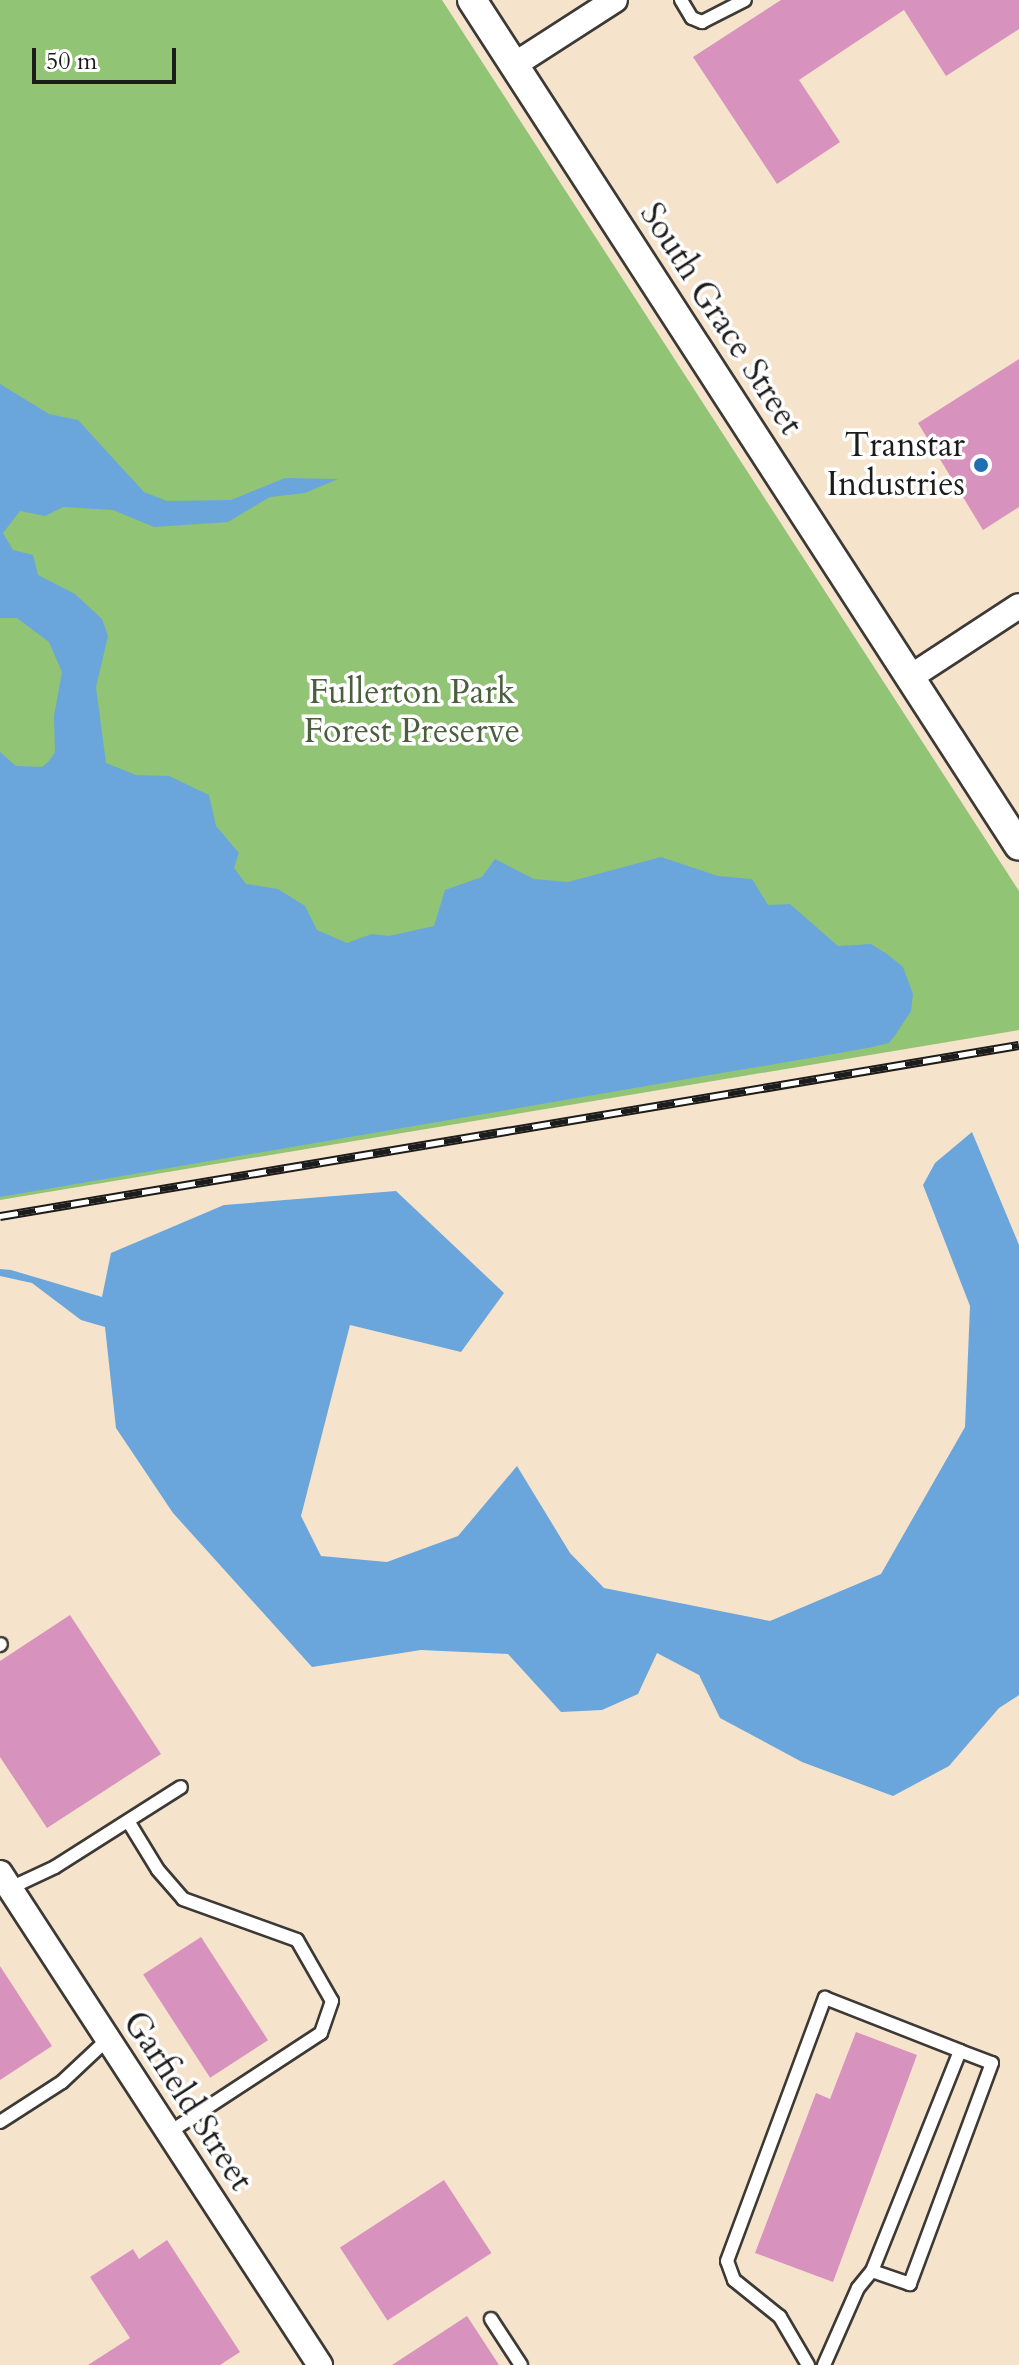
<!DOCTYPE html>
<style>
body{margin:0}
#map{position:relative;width:1019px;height:2365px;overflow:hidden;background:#f5e3cb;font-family:Cardo,serif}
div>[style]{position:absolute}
.green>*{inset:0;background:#91c474}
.water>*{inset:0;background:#6aa6db}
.building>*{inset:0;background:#d892be;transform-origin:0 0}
.roads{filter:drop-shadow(2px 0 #3d3a36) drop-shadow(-2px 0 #3d3a36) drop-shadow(0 2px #3d3a36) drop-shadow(0 -2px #3d3a36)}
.service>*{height:12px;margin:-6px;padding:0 6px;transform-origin:6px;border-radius:6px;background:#fff}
.minor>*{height:24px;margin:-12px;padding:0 12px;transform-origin:12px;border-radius:12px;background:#fff}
.tertiary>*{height:28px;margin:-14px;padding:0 14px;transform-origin:14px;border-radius:14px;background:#fff}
.rail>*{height:9px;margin-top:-4.5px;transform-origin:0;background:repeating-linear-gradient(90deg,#fff 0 18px,#1c1c1c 0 36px);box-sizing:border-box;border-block:2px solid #1c1c1c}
.dots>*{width:22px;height:22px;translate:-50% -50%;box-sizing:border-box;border:4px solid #fff;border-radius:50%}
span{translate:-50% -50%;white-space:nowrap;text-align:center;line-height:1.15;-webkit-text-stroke:7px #fff;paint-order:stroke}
.street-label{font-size:34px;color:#1c1c1c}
.poi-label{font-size:34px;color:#1c1c1c}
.right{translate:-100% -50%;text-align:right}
.park-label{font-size:34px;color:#4b5f3f}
.scale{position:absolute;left:32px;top:48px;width:144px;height:36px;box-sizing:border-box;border:4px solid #1c1c1c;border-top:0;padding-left:10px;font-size:24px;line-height:28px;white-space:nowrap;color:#1c1c1c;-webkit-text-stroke:6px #fff;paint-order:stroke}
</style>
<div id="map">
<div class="green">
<i style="clip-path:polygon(0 0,442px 0,1019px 891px,1019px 1030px,0 1200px)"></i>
</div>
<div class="water">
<i style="clip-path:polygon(0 384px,49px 414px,78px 420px,144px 492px,167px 501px,231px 500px,285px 478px,338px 479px,305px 493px,270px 497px,228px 522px,154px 527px,113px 510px,63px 507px,45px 516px,20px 511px,3px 533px,13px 550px,33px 555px,38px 575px,75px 594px,102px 619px,108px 636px,96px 687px,106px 763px,136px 775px,169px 776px,209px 795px,216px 826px,239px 853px,234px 868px,246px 884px,278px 889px,305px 906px,317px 930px,347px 943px,372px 934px,389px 936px,434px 926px,445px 890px,482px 877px,495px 859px,534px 879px,568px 882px,661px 857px,718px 876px,752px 879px,768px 905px,790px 904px,838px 946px,871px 944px,887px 954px,903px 967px,913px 994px,911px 1011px,896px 1034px,889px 1043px,868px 1048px,0 1197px,0 752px,16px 766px,42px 767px,49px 761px,55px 752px,54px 716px,62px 672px,49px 642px,17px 618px,0 618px)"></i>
<i style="clip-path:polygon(972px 1132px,1019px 1245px,1019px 1695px,999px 1708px,949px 1766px,893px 1796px,802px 1762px,720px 1718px,699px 1675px,657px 1653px,638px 1694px,602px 1710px,561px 1712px,508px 1654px,421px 1650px,312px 1667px,173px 1513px,116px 1428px,105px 1327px,81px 1320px,32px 1283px,0 1276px,0 1269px,11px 1270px,102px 1297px,111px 1253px,224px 1205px,396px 1191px,504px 1293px,461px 1352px,350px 1325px,301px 1516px,321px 1556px,387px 1562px,458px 1536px,517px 1466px,570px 1553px,604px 1588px,770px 1621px,881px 1574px,965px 1427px,970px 1306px,923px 1185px,935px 1163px)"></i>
</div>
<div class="building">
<i style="clip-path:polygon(781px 0,1019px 0,1019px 29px,946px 76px,904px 10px,799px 80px,840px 142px,777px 184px,693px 57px)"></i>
<i style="clip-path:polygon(1019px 359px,1019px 507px,983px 530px,918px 423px)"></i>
<i style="clip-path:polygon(70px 1615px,161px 1754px,47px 1828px,0 1757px,0 1661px)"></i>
<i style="left:201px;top:1937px;width:123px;height:69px;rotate:57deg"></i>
<i style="clip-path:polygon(0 1966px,52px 2046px,0 2080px)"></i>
<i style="clip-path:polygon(856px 2032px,917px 2055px,833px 2282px,755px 2253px,816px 2093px,830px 2099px)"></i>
<i style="left:444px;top:2180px;width:87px;height:124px;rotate:57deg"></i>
<i style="clip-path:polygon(167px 2240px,240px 2352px,220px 2365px,88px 2365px,130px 2338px,90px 2277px,133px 2249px,139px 2259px)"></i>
<i style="clip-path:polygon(467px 2316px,499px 2365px,392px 2365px)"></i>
</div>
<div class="roads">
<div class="service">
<i style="left:681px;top:0;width:21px;rotate:59deg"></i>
<i style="left:692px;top:18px;width:11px;rotate:22deg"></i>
<i style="left:702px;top:22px;width:48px;rotate:-27.1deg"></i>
<i style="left:0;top:1645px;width:1px;rotate:-45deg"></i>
<i style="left:128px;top:1821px;width:57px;rotate:58.5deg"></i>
<i style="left:158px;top:1870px;width:38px;rotate:49deg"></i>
<i style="left:183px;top:1899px;width:121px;rotate:19.8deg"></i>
<i style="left:297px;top:1940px;width:70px;rotate:60.2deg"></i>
<i style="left:332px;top:2001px;width:34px;rotate:109deg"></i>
<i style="left:321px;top:2033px;width:183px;rotate:146.8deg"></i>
<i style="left:6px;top:1890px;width:54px;rotate:-25.1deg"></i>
<i style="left:55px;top:1867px;width:149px;rotate:-32.4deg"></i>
<i style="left:0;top:2122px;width:74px;rotate:-32.8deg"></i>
<i style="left:62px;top:2082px;width:63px;rotate:-43.1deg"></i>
<i style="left:491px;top:2319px;width:55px;rotate:56.9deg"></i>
<i style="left:808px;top:2365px;width:56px;rotate:-120.3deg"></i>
<i style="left:780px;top:2317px;width:59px;rotate:-141.2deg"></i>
<i style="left:734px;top:2280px;width:20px;rotate:-110deg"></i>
<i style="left:727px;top:2261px;width:281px;rotate:-69.6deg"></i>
<i style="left:825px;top:1998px;width:145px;rotate:21.4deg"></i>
<i style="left:824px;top:2365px;width:84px;rotate:-66.2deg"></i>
<i style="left:858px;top:2288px;width:22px;rotate:-51deg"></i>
<i style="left:872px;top:2271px;width:237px;rotate:-68.2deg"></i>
<i style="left:960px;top:2051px;width:34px;rotate:21deg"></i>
<i style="left:992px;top:2063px;width:236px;rotate:110.4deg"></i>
<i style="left:910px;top:2284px;width:40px;rotate:-161.1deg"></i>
</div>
<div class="minor">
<i style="left:514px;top:65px;width:120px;rotate:-32.8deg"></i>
<i style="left:909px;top:678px;width:131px;rotate:-33.2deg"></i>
<i style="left:0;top:1873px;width:587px;rotate:56.96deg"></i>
</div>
<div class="tertiary">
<i style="left:472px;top:0;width:1007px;rotate:57.11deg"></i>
</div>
</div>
<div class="rail">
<i style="left:0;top:1216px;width:1033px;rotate:-9.53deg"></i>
</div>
<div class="dots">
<i style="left:981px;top:465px;background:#1f6fb2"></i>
</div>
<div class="street-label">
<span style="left:721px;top:319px;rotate:57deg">South Grace Street</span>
<span style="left:188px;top:2101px;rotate:57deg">Garfield Street</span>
</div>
<div class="poi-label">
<span class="right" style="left:965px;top:465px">Transtar<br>Industries</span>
</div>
<div class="park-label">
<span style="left:412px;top:712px">Fullerton Park<br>Forest Preserve</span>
</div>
<div class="scale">50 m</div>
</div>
